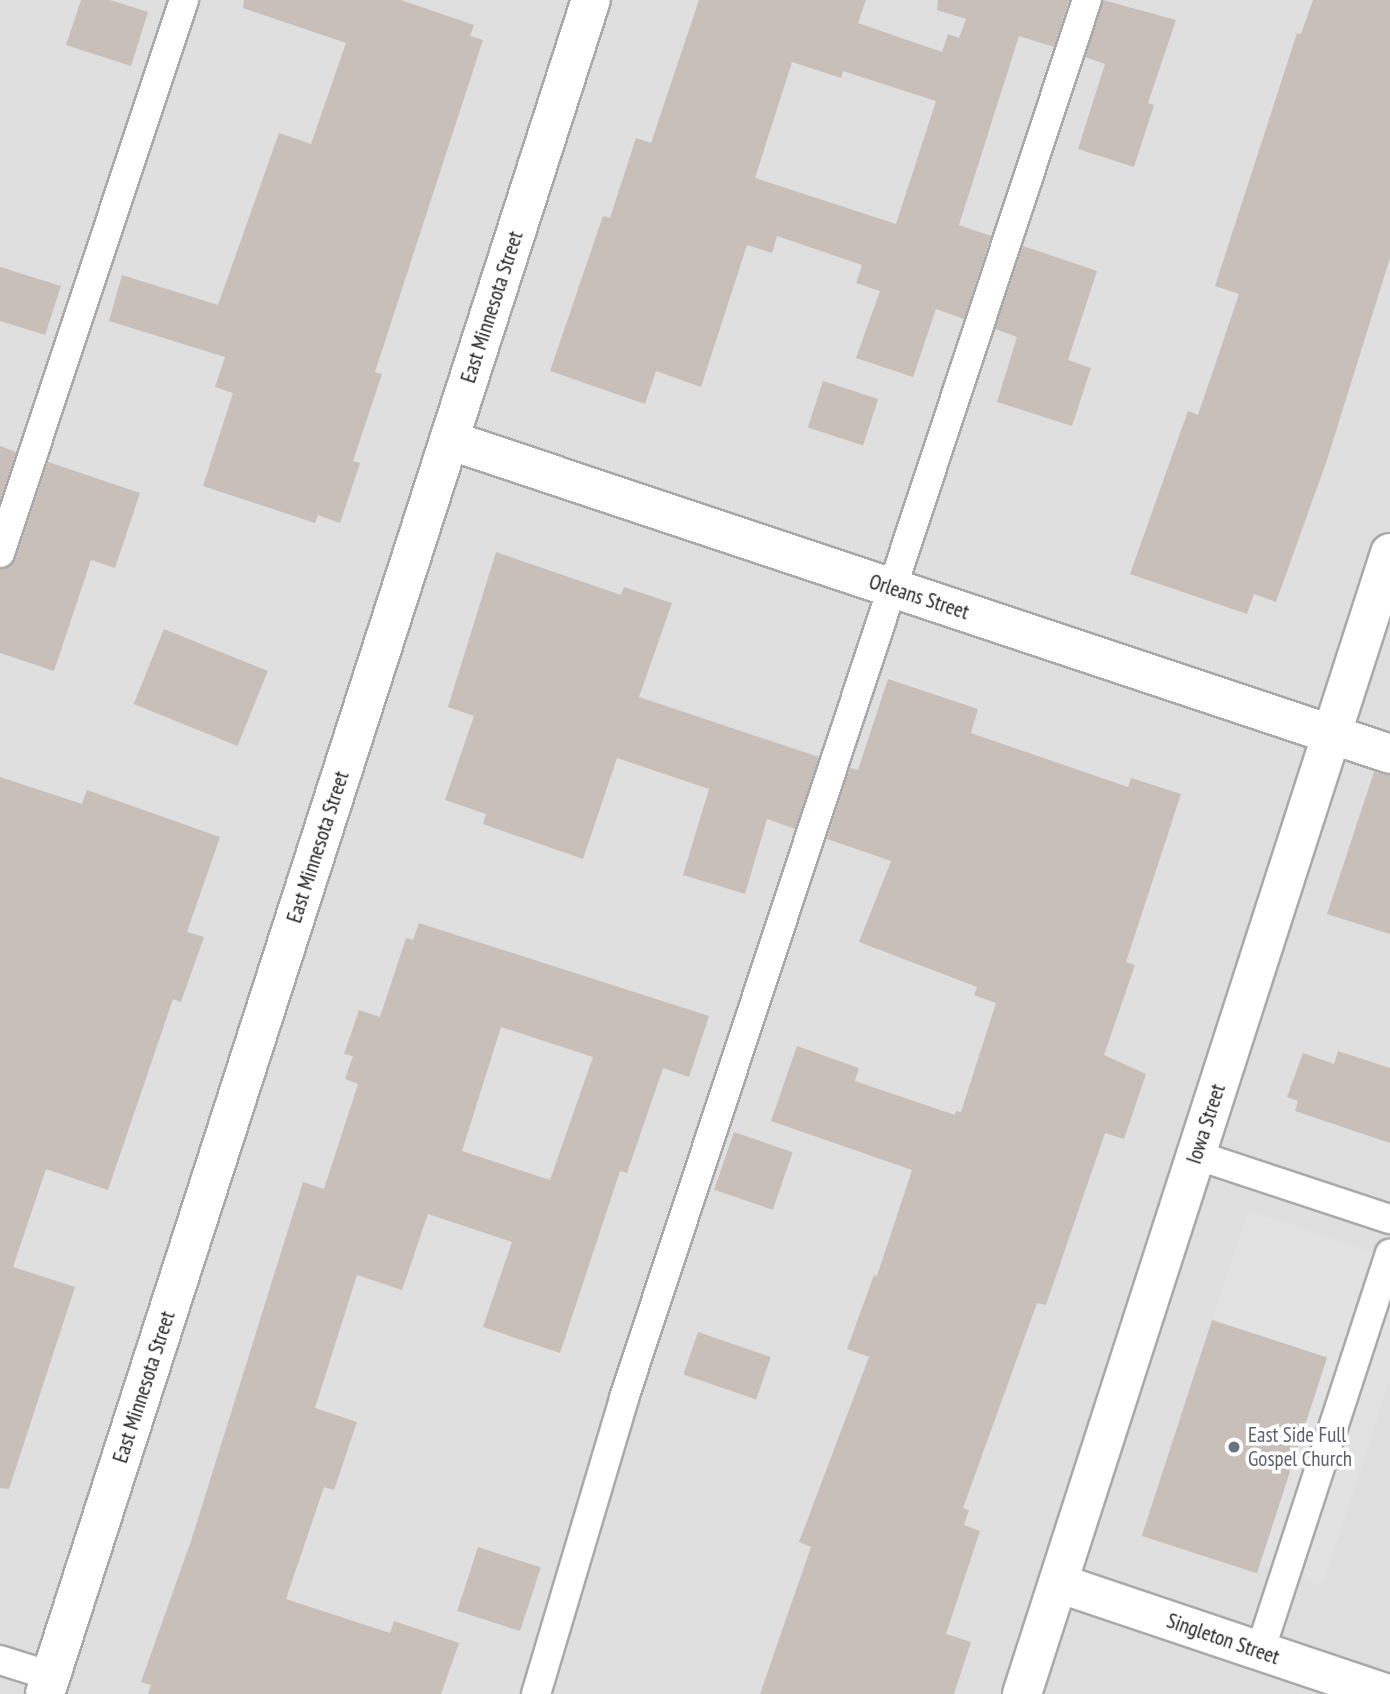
<!DOCTYPE html>
<style>
body{margin:0}
#map{position:relative;width:1390px;height:1694px;overflow:hidden;background:#f2efe9;font-family:"PT Sans Narrow",sans-serif}
div>[style]{position:absolute}
.residential>*{inset:0;background:#e0dfdf;transform-origin:0 0}
.parking>*{inset:0;background:#e2e2e2}
.building>*{inset:0;background:#c7bfb8;transform-origin:0 0}
.roads{filter:drop-shadow(2px 0 #a9a9a9) drop-shadow(-2px 0 #a9a9a9) drop-shadow(0 2px #a9a9a9) drop-shadow(0 -2px #a9a9a9)}
.lane>*{height:28px;margin:-14px;padding:0 14px;transform-origin:14px;border-radius:14px;background:#fff}
.street>*{height:38px;margin:-19px;padding:0 19px;transform-origin:19px;border-radius:19px;background:#fff}
.dots>*{width:19px;height:19px;translate:-50% -50%;box-sizing:border-box;border:4px solid #fff;border-radius:50%}
span{translate:-50% -50%;white-space:nowrap;text-align:center;line-height:1.15;-webkit-text-stroke:7px #fff;paint-order:stroke}
.street-label{font-size:21px;color:#222}
.worship-label{font-size:21px;color:#5b616d}
.left{translate:0 -50%;text-align:left}
</style>
<div id="map">
<div class="residential">
<i style="left:0;top:0;width:1390px;height:1694px"></i>
</div>
<div class="parking">
<i style="clip-path:polygon(1248px 1211px,1390px 1257px,1390px 1379px,1323px 1584px,1259px 1564px,1327px 1357px,1212px 1320px)"></i>
</div>
<div class="building">
<i style="clip-path:polygon(81px 0,110px 0,148px 12px,131px 66px,66px 45px)"></i>
<i style="clip-path:polygon(244px 0,401px 0,474px 25px,470px 36px,483px 40px,375px 372px,382px 374px,353px 461px,360px 463px,340px 523px,318px 515px,315px 523px,203px 486px,233px 393px,215px 387px,225px 357px,109px 321px,122px 275px,218px 305px,279px 133px,311px 144px,346px 43px,243px 8px)"></i>
<i style="clip-path:polygon(evenodd,699px 0,866px 0,858px 23px,942px 52px,948px 34px,959px 38px,966px 19px,937px 10px,938px 0,1069px 0,1054px 47px,1019px 36px,959px 225px,991px 236px,964px 319px,936px 309px,913px 377px,856px 358px,880px 291px,856px 283px,862px 265px,777px 236px,772px 253px,747px 245px,701px 387px,656px 371px,645px 404px,550px 371px,603px 216px,610px 218px,636px 138px,651px 143px,699px 0,792px 62px,841px 78px,843px 71px,936px 101px,896px 224px,755px 178px,792px 62px)"></i>
<i style="clip-path:polygon(1103px 0,1176px 20px,1148px 103px,1154px 105px,1134px 167px,1078px 149px,1105px 64px,1085px 57px)"></i>
<i style="clip-path:polygon(1313px 0,1390px 0,1390px 258px,1327px 460px,1276px 602px,1254px 594px,1247px 614px,1130px 574px,1188px 411px,1198px 415px,1239px 294px,1215px 286px,1297px 33px,1301px 34px)"></i>
<i style="clip-path:polygon(1023px 246px,1097px 271px,1068px 360px,1091px 368px,1072px 426px,997px 402px,1017px 337px,995px 329px)"></i>
<i style="clip-path:polygon(0 267px,61px 286px,45px 335px,0 321px)"></i>
<i style="left:823px;top:381px;width:58px;height:49px;rotate:18deg"></i>
<i style="clip-path:polygon(0 446px,16px 452px,0 500px)"></i>
<i style="clip-path:polygon(48px 462px,140px 493px,115px 568px,91px 560px,54px 671px,0 653px,0 569px,16px 558px)"></i>
<i style="clip-path:polygon(496px 552px,621px 595px,624px 587px,672px 603px,639px 697px,819px 757px,795px 829px,767px 819px,745px 894px,683px 875px,709px 789px,617px 758px,583px 859px,483px 824px,486px 814px,445px 800px,474px 716px,448px 707px)"></i>
<i style="left:164px;top:629px;width:112px;height:81px;rotate:22deg"></i>
<i style="clip-path:polygon(888px 679px,978px 709px,971px 733px,1128px 787px,1131px 778px,1181px 794px,1126px 962px,1135px 965px,1104px 1055px,1146px 1074px,1124px 1139px,1105px 1133px,1046px 1305px,1037px 1303px,963px 1508px,969px 1510px,964px 1525px,980px 1531px,946px 1634px,971px 1642px,954px 1694px,760px 1694px,811px 1547px,799px 1542px,869px 1357px,847px 1349px,874px 1275px,877px 1276px,912px 1170px,771px 1121px,797px 1046px,859px 1068px,855px 1081px,955px 1115px,956px 1111px,961px 1112px,996px 1003px,974px 995px,977px 987px,859px 942px,891px 861px,827px 839px,850px 768px,858px 770px)"></i>
<i style="clip-path:polygon(1374px 772px,1390px 775px,1390px 934px,1327px 914px)"></i>
<i style="clip-path:polygon(0 777px,82px 804px,87px 790px,220px 837px,187px 932px,204px 937px,181px 1002px,173px 999px,108px 1190px,46px 1169px,13px 1267px,75px 1287px,9px 1489px,0 1488px)"></i>
<i style="clip-path:polygon(evenodd,419px 923px,709px 1016px,689px 1077px,663px 1068px,627px 1173px,620px 1171px,560px 1353px,483px 1327px,512px 1242px,428px 1214px,402px 1290px,357px 1275px,315px 1408px,357px 1422px,334px 1490px,324px 1487px,286px 1599px,390px 1633px,394px 1621px,459px 1643px,441px 1694px,148px 1694px,151px 1685px,141px 1682px,191px 1541px,303px 1182px,324px 1189px,358px 1084px,345px 1079px,353px 1056px,344px 1054px,359px 1010px,380px 1017px,406px 938px,413px 940px,419px 923px,501px 1027px,593px 1057px,550px 1180px,462px 1151px,501px 1027px)"></i>
<i style="clip-path:polygon(1338px 1051px,1390px 1068px,1390px 1143px,1295px 1111px,1298px 1101px,1287px 1097px,1303px 1053px,1334px 1064px)"></i>
<i style="left:734px;top:1132px;width:62px;height:61px;rotate:19deg"></i>
<i style="left:1212px;top:1320px;width:121px;height:227px;rotate:18deg"></i>
<i style="left:698px;top:1332px;width:77px;height:45px;rotate:19deg"></i>
<i style="left:478px;top:1547px;width:66px;height:67px;rotate:18deg"></i>
</div>
<div class="roads">
<div class="lane">
<i style="left:0;top:553px;width:583px;rotate:-71.6deg"></i>
<i style="left:1196px;top:1155px;width:204px;rotate:18.3deg"></i>
<i style="left:1260px;top:1651px;width:418px;rotate:-71.9deg"></i>
<i style="left:0;top:1660px;width:53px;rotate:17.4deg"></i>
<i style="left:536px;top:1694px;width:309px;rotate:-73.4deg"></i>
<i style="left:624px;top:1398px;width:1473px;rotate:-71.68deg"></i>
</div>
<div class="street">
<i style="left:449px;top:440px;width:992px;rotate:18.45deg"></i>
<i style="left:1058px;top:1583px;width:348px;rotate:18.6deg"></i>
<i style="left:45px;top:1694px;width:1780px;rotate:-72.14deg"></i>
<i style="left:1022px;top:1694px;width:1199px;rotate:-72.12deg"></i>
</div>
</div>
<div class="dots">
<i style="left:1234px;top:1447px;background:#6b7280"></i>
</div>
<div class="street-label">
<span style="left:492px;top:307px;rotate:-72deg">East Minnesota Street</span>
<span style="left:919px;top:597px;rotate:18deg">Orleans Street</span>
<span style="left:318px;top:847px;rotate:-72deg">East Minnesota Street</span>
<span style="left:1206px;top:1124px;rotate:-72deg">Iowa Street</span>
<span style="left:144px;top:1387px;rotate:-72deg">East Minnesota Street</span>
<span style="left:1223px;top:1639px;rotate:19deg">Singleton Street</span>
</div>
<div class="worship-label">
<span class="left" style="left:1248px;top:1447px">East Side Full<br>Gospel Church</span>
</div>
</div>
